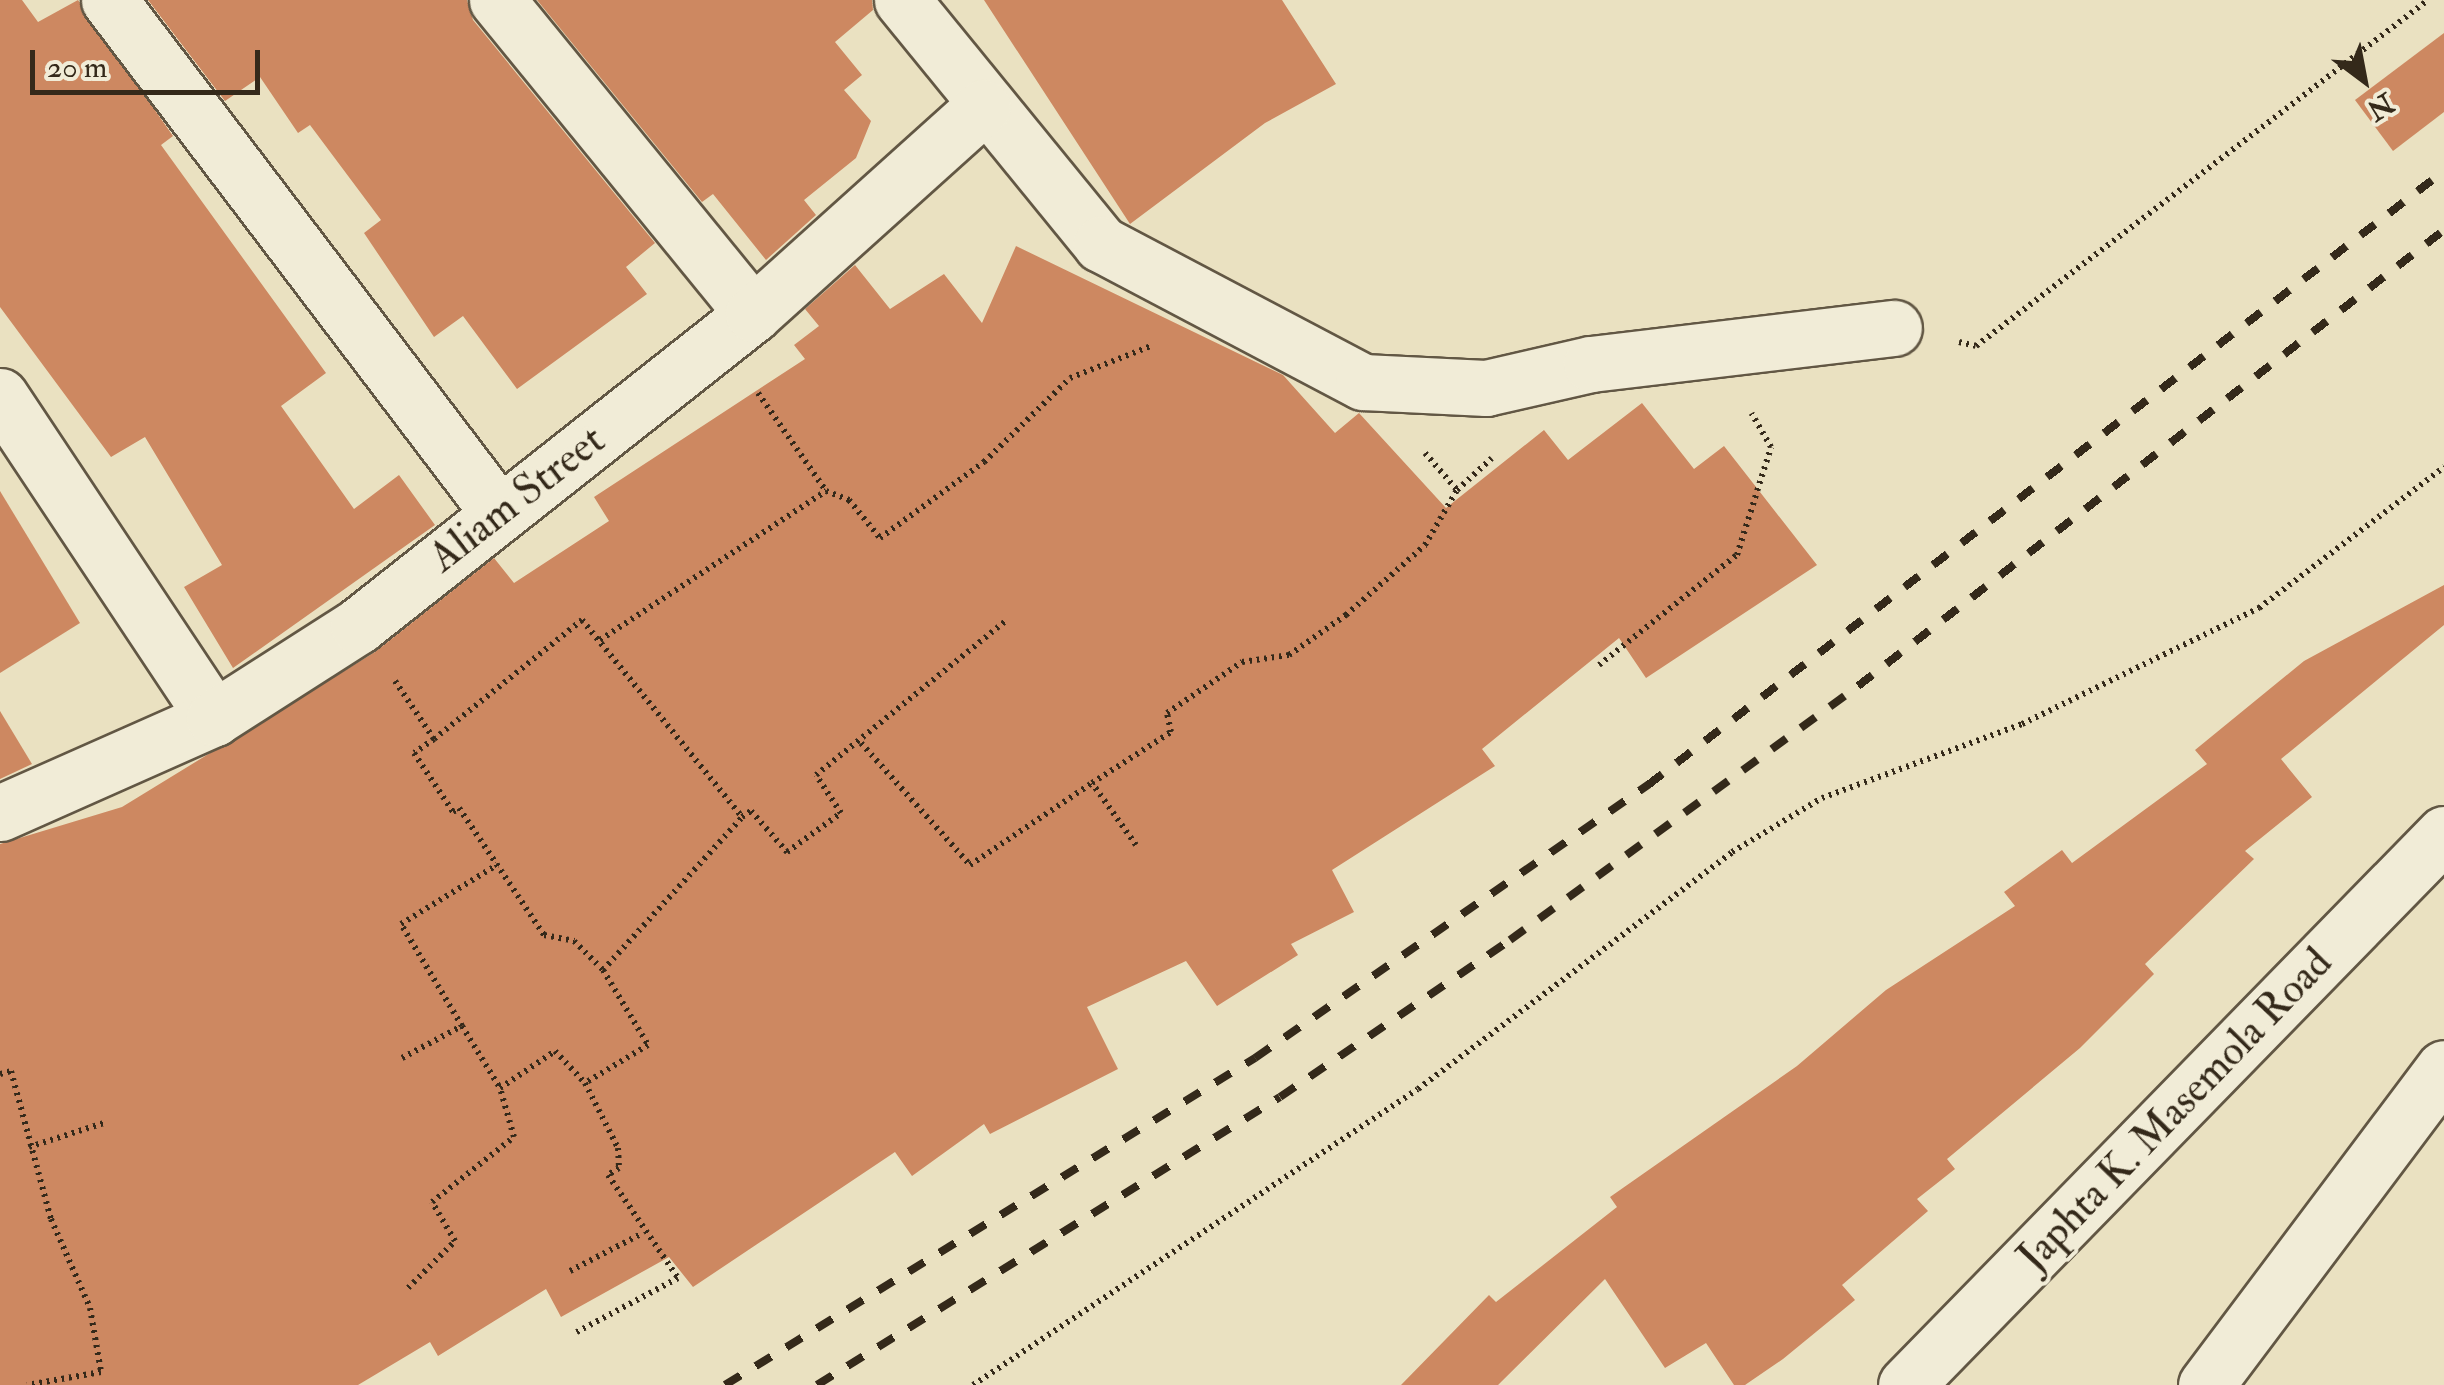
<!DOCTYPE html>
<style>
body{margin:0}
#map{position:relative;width:2444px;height:1385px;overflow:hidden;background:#eae1c1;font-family:"IM FELL Double Pica",serif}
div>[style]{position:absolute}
.building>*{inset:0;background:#cd8861}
.path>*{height:6px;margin-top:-3px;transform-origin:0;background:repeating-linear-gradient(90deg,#34291a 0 2.5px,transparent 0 7.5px)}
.roads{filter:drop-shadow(2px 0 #625744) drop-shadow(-2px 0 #625744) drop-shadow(0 2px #625744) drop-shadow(0 -2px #625744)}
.street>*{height:55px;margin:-27.5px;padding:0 27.5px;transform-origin:27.5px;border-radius:27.5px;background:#f1ecd7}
.secondary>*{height:55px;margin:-27.5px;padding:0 27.5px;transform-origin:27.5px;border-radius:27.5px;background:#f1ecd7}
.rail>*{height:8px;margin-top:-4px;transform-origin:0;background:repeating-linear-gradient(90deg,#34291a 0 18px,transparent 0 36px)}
span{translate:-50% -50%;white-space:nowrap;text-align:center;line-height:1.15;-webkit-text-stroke:8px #f1ecd7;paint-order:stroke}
.street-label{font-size:42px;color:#34291a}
.north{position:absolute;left:2314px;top:30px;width:100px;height:100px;-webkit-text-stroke:8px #f1ecd7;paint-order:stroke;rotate:148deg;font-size:28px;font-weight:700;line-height:40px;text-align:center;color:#34291a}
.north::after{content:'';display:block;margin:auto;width:35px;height:45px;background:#34291a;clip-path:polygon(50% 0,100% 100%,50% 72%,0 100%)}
.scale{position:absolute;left:30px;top:50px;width:230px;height:45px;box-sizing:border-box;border:5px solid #34291a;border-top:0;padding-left:12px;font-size:30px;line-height:35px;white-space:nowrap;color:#34291a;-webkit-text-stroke:8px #f1ecd7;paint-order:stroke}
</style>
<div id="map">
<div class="building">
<i style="clip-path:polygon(0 0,22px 0,38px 22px,78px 0,173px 136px,161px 145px,326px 373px,281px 406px,354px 509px,399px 475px,435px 525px,233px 668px,184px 587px,222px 565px,145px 437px,111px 457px,0 307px)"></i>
<i style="clip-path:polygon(148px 0,467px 0,473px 20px,655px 243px,626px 267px,647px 294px,517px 389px,463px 316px,434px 337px,364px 233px,381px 220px,310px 125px,298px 133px,260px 77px,225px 101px)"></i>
<i style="clip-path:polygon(537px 0,872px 0,873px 10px,835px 42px,862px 75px,844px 90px,871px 121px,856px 158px,804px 200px,816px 215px,766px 260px,713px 194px,702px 202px)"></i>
<i style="clip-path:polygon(984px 0,1282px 0,1336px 84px,1265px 123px,1130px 224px)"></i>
<i style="clip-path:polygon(2444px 33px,2444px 112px,2393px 151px,2355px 100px)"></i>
<i style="clip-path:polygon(1016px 246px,1283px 375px,1335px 433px,1359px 413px,1446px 508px,1544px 430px,1568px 460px,1642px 403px,1694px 469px,1724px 446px,1817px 565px,1646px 678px,1619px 638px,1482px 749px,1495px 766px,1332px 870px,1354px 912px,1291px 944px,1298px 955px,1217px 1006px,1186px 961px,1087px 1007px,1118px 1069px,990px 1134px,984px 1124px,912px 1176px,895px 1152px,693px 1287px,669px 1257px,561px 1317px,546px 1289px,438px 1356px,430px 1342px,358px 1385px,0 1385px,0 844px,122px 807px,375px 652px,494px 558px,514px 583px,609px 521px,594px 497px,805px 359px,794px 345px,819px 326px,805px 309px,855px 265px,890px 309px,944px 274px,982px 323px)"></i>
<i style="clip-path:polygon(0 491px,80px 623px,0 673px)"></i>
<i style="clip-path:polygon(2444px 585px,2444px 625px,2281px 759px,2312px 797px,2245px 851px,2254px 859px,2145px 964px,2154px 974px,2080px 1048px,1947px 1159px,1955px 1169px,1917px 1199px,1928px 1211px,1842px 1285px,1855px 1300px,1783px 1359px,1745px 1385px,1734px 1385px,1706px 1343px,1665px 1368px,1605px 1279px,1498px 1385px,1401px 1385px,1489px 1295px,1496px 1302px,1617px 1207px,1610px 1197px,1797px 1066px,1886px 990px,2015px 906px,2004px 892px,2062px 850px,2072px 863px,2207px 764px,2195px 750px,2304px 661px)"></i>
<i style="clip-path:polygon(0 711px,32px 764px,0 779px)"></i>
</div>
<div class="path">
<i style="left:1959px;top:342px;width:17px;rotate:13deg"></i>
<i style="left:1976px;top:346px;width:569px;rotate:-37.43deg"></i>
<i style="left:758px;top:393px;width:119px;rotate:55.2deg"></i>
<i style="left:826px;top:491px;width:25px;rotate:21deg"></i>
<i style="left:849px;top:500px;width:49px;rotate:50.8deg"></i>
<i style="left:880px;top:538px;width:129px;rotate:-36.2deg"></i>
<i style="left:984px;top:462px;width:120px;rotate:-44.3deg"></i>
<i style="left:1070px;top:378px;width:87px;rotate:-21.6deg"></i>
<i style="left:1425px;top:453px;width:49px;rotate:49.1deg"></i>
<i style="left:600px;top:640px;width:271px;rotate:-33.4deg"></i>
<i style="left:1599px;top:665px;width:176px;rotate:-38.6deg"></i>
<i style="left:1737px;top:555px;width:113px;rotate:-72.5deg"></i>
<i style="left:1771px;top:447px;width:39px;rotate:-120deg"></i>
<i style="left:395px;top:681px;width:70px;rotate:56.1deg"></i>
<i style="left:434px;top:739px;width:24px;rotate:145deg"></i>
<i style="left:414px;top:753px;width:71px;rotate:56.5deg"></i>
<i style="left:453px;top:812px;width:7px;rotate:-34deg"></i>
<i style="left:459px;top:808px;width:153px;rotate:56.2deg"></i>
<i style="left:544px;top:935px;width:31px;rotate:11deg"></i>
<i style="left:574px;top:941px;width:41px;rotate:45deg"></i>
<i style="left:603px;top:970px;width:87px;rotate:59deg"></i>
<i style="left:648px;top:1045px;width:74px;rotate:148.9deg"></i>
<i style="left:585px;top:1083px;width:73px;rotate:63.1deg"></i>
<i style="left:618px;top:1148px;width:20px;rotate:87deg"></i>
<i style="left:619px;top:1168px;width:13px;rotate:148deg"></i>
<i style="left:608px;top:1175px;width:125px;rotate:55.8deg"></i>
<i style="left:678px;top:1278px;width:115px;rotate:151.9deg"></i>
<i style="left:434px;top:739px;width:190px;rotate:-38.8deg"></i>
<i style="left:582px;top:620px;width:254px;rotate:50.9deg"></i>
<i style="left:861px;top:743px;width:164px;rotate:48.2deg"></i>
<i style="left:970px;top:865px;width:147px;rotate:-33.9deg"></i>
<i style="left:1136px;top:845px;width:76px;rotate:-125.4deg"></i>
<i style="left:1092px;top:783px;width:94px;rotate:-32.8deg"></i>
<i style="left:1171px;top:732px;width:19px;rotate:-102deg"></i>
<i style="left:1167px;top:713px;width:91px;rotate:-34.2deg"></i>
<i style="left:1242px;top:662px;width:48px;rotate:-8.5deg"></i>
<i style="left:1289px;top:655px;width:70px;rotate:-35.1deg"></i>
<i style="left:1346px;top:615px;width:106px;rotate:-41.5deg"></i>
<i style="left:1425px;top:545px;width:64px;rotate:-59.8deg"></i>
<i style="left:1457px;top:490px;width:47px;rotate:-42.4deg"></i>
<i style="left:603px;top:970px;width:207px;rotate:-47.7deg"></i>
<i style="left:742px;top:817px;width:11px;rotate:-34deg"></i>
<i style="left:751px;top:811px;width:55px;rotate:48.7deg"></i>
<i style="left:787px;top:852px;width:67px;rotate:-35.8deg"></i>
<i style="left:841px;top:813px;width:45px;rotate:-123.3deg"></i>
<i style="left:816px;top:775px;width:247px;rotate:-39.1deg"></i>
<i style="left:462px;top:1026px;width:119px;rotate:-120.9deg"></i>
<i style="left:401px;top:924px;width:113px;rotate:-31.6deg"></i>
<i style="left:402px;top:1058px;width:68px;rotate:-28.1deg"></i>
<i style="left:462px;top:1026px;width:73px;rotate:58.5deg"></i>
<i style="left:0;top:1074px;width:11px;rotate:-15deg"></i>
<i style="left:11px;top:1071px;width:153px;rotate:74.9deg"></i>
<i style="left:51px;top:1219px;width:97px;rotate:66.3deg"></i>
<i style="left:90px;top:1308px;width:65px;rotate:80.2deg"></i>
<i style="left:101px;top:1372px;width:75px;rotate:170deg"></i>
<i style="left:29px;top:1147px;width:79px;rotate:-17.7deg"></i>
<i style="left:570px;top:1271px;width:82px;rotate:-27.5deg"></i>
<i style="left:408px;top:1288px;width:66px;rotate:-45deg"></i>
<i style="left:455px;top:1241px;width:45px;rotate:-120.5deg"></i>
<i style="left:432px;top:1202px;width:105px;rotate:-38.4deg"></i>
<i style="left:514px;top:1137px;width:51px;rotate:-105.9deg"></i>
<i style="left:500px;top:1088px;width:66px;rotate:-33.9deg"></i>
<i style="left:555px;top:1051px;width:44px;rotate:46.8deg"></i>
<i style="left:973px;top:1385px;width:534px;rotate:-33.63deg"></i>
<i style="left:1418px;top:1089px;width:393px;rotate:-37deg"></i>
<i style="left:1732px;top:852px;width:105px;rotate:-31deg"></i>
<i style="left:1822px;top:798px;width:213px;rotate:-20.3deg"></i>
<i style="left:2022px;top:724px;width:264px;rotate:-26.1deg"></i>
<i style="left:2259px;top:608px;width:233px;rotate:-37.3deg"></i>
</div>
<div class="roads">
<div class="street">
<i style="left:109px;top:0;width:643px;rotate:52.77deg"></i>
<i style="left:497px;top:0;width:405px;rotate:50.8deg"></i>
<i style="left:902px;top:0;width:315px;rotate:50.8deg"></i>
<i style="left:1101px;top:244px;width:296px;rotate:27.8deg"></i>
<i style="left:1363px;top:382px;width:123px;rotate:2.8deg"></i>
<i style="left:1486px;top:388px;width:108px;rotate:-12.9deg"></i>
<i style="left:1591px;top:364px;width:305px;rotate:-6.8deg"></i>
<i style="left:0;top:396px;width:387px;rotate:56.4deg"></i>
<i style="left:0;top:813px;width:234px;rotate:-23.9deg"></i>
<i style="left:214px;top:718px;width:171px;rotate:-32.6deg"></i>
<i style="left:358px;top:626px;width:503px;rotate:-38.3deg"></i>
<i style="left:753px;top:314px;width:309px;rotate:-42deg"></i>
</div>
<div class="secondary">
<i style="left:1906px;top:1385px;width:770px;rotate:-45.68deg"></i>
<i style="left:2206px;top:1385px;width:396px;rotate:-53.1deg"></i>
</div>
</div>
<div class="rail">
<i style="left:725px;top:1385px;width:623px;rotate:-31.67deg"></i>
<i style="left:1255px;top:1058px;width:479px;rotate:-34.8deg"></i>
<i style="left:1648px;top:785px;width:1005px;rotate:-37.65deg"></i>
<i style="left:817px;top:1385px;width:545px;rotate:-31.88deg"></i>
<i style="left:1280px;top:1097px;width:278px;rotate:-34.3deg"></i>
<i style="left:1510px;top:940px;width:431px;rotate:-36.1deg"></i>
<i style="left:1858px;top:686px;width:743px;rotate:-37.89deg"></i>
</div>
<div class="street-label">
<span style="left:517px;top:499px;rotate:-38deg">Aliam Street</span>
<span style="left:2175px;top:1110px;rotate:-46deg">Japhta K. Masemola Road</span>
</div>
<div class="north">N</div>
<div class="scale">20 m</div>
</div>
